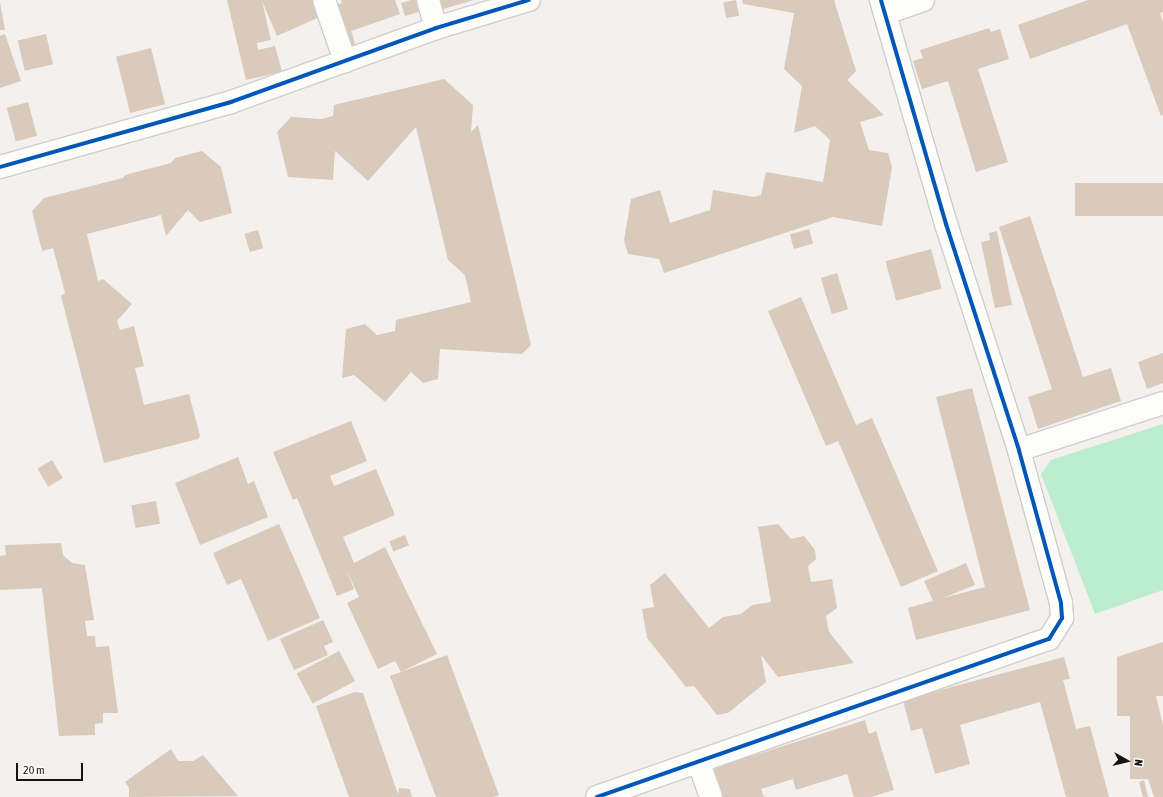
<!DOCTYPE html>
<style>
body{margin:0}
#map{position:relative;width:1163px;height:797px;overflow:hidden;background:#f3f0ee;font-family:"Asap Condensed",sans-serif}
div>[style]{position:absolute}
.green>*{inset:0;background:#bdedcf}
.building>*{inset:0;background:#d9cabc;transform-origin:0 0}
.roads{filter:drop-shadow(1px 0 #d0cdcc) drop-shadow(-1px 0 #d0cdcc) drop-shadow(0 1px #d0cdcc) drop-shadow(0 -1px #d0cdcc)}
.minor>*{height:22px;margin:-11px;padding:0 11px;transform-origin:11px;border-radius:11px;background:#fdfdfc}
.cycleway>*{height:4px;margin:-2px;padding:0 2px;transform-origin:2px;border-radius:2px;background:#0057b8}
span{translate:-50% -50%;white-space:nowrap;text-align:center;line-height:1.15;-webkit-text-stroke:3px #fefefe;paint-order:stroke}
.north{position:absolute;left:1107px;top:741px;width:40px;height:40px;-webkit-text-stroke:3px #fefefe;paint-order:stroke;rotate:98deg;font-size:11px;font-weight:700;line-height:16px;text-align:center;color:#161413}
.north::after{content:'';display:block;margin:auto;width:14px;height:18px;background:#161413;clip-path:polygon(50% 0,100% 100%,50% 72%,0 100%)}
.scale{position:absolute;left:16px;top:763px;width:67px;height:18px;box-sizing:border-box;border:2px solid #161413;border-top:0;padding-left:5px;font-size:12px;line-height:14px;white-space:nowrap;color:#161413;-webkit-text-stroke:3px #fefefe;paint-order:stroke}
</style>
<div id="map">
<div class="green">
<i style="clip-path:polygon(1163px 424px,1163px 590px,1095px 614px,1041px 474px,1051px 460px)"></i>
</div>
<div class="building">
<i style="clip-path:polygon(227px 0,318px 0,324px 15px,277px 36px,262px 1px,271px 40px,257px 43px,258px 50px,275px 46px,282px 72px,246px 80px)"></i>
<i style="clip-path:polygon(341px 0,395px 0,400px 14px,351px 31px,356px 47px,344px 51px,330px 7px,342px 3px)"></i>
<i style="clip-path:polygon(411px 0,419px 0,422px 11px,405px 16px,401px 3px)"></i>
<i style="clip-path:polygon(433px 0,474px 0,436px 11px)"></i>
<i style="left:736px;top:0;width:16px;height:13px;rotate:79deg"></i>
<i style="clip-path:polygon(742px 0,834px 0,856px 71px,847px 80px,884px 115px,860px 122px,869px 150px,888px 153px,892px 167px,882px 226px,833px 217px,664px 273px,659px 259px,628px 254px,624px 240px,631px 199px,660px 190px,670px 223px,710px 210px,713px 190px,754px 197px,761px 195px,766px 172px,823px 182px,830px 140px,815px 126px,794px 133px,802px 86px,784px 69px,794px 13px,743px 4px)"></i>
<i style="clip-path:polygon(1088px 0,1163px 0,1163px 12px,1160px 13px,1163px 23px,1163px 115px,1161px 116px,1127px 24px,1030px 59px,1018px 25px)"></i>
<i style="clip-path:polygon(0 3px,5px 30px,0 30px)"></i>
<i style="clip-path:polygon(989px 28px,991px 32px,1000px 29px,1009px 59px,978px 69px,1008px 162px,976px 172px,948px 81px,922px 89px,913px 61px,923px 58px,920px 50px)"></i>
<i style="clip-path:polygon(5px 34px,21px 81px,0 88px,0 36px)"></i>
<i style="left:46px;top:34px;width:31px;height:29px;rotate:77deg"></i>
<i style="left:151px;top:48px;width:58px;height:36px;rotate:76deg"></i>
<i style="clip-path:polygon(444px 79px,473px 105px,471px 132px,478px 125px,531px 345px,522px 354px,440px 349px,438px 379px,423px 383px,411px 372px,385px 402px,354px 375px,342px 378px,346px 329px,365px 324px,377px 335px,395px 331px,396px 320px,471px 302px,465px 275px,448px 260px,416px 127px,368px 181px,335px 151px,333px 180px,288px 177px,277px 132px,291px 117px,321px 119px,333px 116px,334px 105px)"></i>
<i style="left:28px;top:102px;width:35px;height:22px;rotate:75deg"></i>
<i style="clip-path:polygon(202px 151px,221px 167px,232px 213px,200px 222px,188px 210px,166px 236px,161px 215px,87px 234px,98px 281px,103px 279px,132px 304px,117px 321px,120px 330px,134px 326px,144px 366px,135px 368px,144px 405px,189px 394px,200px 436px,198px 439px,104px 463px,61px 296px,65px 293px,53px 248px,42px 251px,32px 211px,44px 198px,123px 178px,125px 175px,171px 163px,175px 158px)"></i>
<i style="left:1163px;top:183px;width:33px;height:88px;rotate:90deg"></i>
<i style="clip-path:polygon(1030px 216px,1083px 377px,1111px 368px,1121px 401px,1038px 429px,1028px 397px,1052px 389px,999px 227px)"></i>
<i style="left:809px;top:229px;width:15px;height:20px;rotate:74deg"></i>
<i style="left:258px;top:230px;width:19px;height:14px;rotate:74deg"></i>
<i style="clip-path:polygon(997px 231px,1012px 305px,995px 308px,981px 242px,990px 240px,989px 233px)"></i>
<i style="left:931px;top:249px;width:41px;height:47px;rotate:75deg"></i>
<i style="left:837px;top:273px;width:38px;height:17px;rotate:73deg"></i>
<i style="clip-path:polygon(801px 297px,856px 425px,872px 418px,938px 571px,901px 587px,838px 441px,826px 446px,768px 311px)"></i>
<i style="clip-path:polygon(1163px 353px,1163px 383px,1147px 389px,1138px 362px)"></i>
<i style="clip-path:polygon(972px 388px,1030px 610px,916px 640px,908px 608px,933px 601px,924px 581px,966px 563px,975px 585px,943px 598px,985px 587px,936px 397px)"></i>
<i style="clip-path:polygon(351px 421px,367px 461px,330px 476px,334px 486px,376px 469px,395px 515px,343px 537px,354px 563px,385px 547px,437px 654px,401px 672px,395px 661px,378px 669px,347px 603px,359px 597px,346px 569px,354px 589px,337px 596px,297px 498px,293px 500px,273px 452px)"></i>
<i style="clip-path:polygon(238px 457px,248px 484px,254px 481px,268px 517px,200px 545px,175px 483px)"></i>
<i style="left:52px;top:460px;width:21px;height:17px;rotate:59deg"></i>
<i style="left:156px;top:501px;width:23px;height:25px;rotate:80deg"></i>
<i style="clip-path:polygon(279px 524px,320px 618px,268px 641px,241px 579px,227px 585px,213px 553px)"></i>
<i style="clip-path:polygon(778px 524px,791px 539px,804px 536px,815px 550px,816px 559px,808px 566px,811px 582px,832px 579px,837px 608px,826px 616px,829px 632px,854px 663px,778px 677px,761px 655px,766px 682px,728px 713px,717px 715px,694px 686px,686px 687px,647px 638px,642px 609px,654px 607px,650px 585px,665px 573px,709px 628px,723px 617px,741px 614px,752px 605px,771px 602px,758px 527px)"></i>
<i style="left:405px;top:535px;width:11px;height:17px;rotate:68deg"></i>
<i style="clip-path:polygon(61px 543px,63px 555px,72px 563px,85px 565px,94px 620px,85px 621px,87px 636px,95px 636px,96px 647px,109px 646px,118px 713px,103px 713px,103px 723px,95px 724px,95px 735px,59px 736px,42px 588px,0 590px,0 556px,6px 555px,5px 545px)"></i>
<i style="clip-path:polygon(323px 620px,333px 642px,324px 646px,328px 655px,294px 670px,280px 639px)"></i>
<i style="clip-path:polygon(1163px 642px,1163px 696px,1156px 696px,1163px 725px,1163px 797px,1154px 797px,1148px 779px,1130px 779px,1130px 716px,1117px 716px,1117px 657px)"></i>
<i style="left:339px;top:651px;width:34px;height:48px;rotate:62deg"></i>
<i style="clip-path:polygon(447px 655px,499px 795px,493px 797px,436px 797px,390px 676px)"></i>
<i style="clip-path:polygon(1064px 657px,1070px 679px,1063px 680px,1076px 729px,1090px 726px,1109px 797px,1066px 797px,1040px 702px,960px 725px,970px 764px,935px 774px,922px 728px,911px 731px,903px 700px)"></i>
<i style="clip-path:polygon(355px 692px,363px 693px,398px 794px,399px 788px,410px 789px,412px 797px,349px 797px,316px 706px)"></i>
<i style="clip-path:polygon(865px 720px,869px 734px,876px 731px,894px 790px,871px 797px,854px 797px,847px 774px,796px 790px,793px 779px,761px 789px,764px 797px,723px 797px,714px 768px)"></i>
<i style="clip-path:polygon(171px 749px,178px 761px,193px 761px,203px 755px,238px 796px,129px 797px,129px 788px,125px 782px)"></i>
<i style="clip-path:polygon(1144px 780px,1148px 797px,1143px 797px,1139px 782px)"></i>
</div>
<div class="roads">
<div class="minor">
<i style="left:324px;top:0;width:65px;rotate:71deg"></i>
<i style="left:428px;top:0;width:29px;rotate:74deg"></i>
<i style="left:886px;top:13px;width:39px;rotate:-19deg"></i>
<i style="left:0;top:167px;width:240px;rotate:-15.7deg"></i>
<i style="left:231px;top:102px;width:218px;rotate:-19.8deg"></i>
<i style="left:436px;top:28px;width:97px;rotate:-16.8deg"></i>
<i style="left:1019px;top:450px;width:151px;rotate:-18.1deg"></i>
<i style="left:698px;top:761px;width:38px;rotate:70deg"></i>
<i style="left:597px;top:797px;width:479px;rotate:-19.3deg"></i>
<i style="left:1049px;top:639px;width:25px;rotate:-58deg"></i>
<i style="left:1062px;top:618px;width:15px;rotate:-94deg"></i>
<i style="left:1061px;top:603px;width:159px;rotate:-105.4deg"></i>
<i style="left:1019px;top:450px;width:237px;rotate:-107.9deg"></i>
<i style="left:946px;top:224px;width:233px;rotate:-106.2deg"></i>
</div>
</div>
<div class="cycleway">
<i style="left:0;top:167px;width:240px;rotate:-15.7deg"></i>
<i style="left:231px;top:102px;width:218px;rotate:-19.8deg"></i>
<i style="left:436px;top:28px;width:97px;rotate:-16.8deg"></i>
<i style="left:597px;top:797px;width:479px;rotate:-19.3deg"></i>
<i style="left:1049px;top:639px;width:25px;rotate:-58deg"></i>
<i style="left:1062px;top:618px;width:15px;rotate:-94deg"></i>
<i style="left:1061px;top:603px;width:159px;rotate:-105.4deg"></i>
<i style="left:1019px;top:450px;width:237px;rotate:-107.9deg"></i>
<i style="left:946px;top:224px;width:233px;rotate:-106.2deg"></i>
</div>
<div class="north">N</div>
<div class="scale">20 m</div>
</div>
